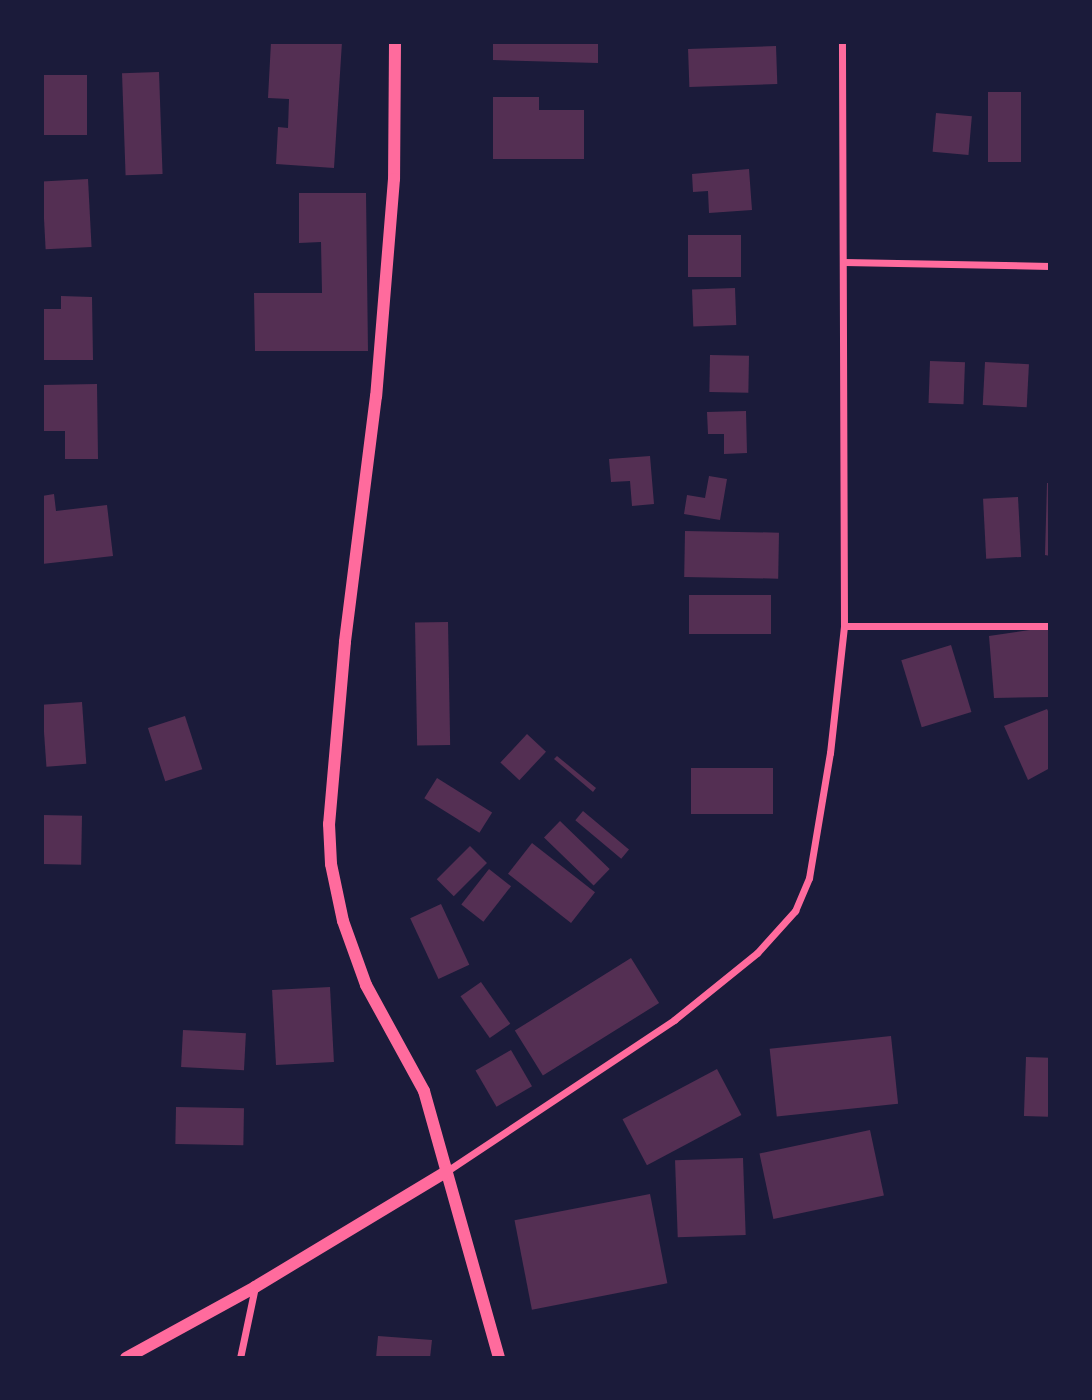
<!DOCTYPE html>
<style>
body{margin:0}
#map{position:relative;width:1092px;height:1400px;overflow:hidden;background:#1b1b3a;font-family:Rubik,sans-serif}
div>[style]{position:absolute}
.building>*{inset:0;background:#542f53;transform-origin:0 0}
.minor>*{height:7px;margin:-3.5px;padding:0 3.5px;transform-origin:3.5px;border-radius:3.5px;background:#ff6b9d}
.tertiary>*{height:12px;margin:-6px;padding:0 6px;transform-origin:6px;border-radius:6px;background:#ff6b9d}
span{translate:-50% -50%;white-space:nowrap;text-align:center;line-height:1.15;-webkit-text-stroke:5px #1b1b3a;paint-order:stroke}
.frame{position:absolute;inset:0;border:44px solid #1b1b3a;pointer-events:none}
</style>
<div id="map">
<div class="building">
<i style="clip-path:polygon(271px 42px,342px 42px,334px 168px,276px 164px,278px 127px,288px 128px,289px 99px,268px 98px)"></i>
<i style="clip-path:polygon(493px 42px,598px 42px,598px 63px,493px 60px)"></i>
<i style="left:776px;top:46px;width:38px;height:88px;rotate:88deg"></i>
<i style="left:159px;top:72px;width:102px;height:37px;rotate:88deg"></i>
<i style="left:87px;top:75px;width:60px;height:45px;rotate:90deg"></i>
<i style="left:988px;top:92px;width:33px;height:70px"></i>
<i style="clip-path:polygon(493px 97px,539px 97px,539px 110px,584px 110px,584px 159px,493px 159px)"></i>
<i style="left:936px;top:113px;width:36px;height:39px;rotate:5deg"></i>
<i style="clip-path:polygon(749px 169px,752px 210px,709px 213px,708px 191px,693px 192px,692px 174px)"></i>
<i style="left:88px;top:179px;width:68px;height:46px;rotate:87deg"></i>
<i style="clip-path:polygon(299px 193px,366px 193px,368px 351px,255px 351px,254px 293px,322px 293px,321px 242px,299px 243px)"></i>
<i style="left:688px;top:235px;width:53px;height:42px"></i>
<i style="left:735px;top:288px;width:37px;height:43px;rotate:88deg"></i>
<i style="clip-path:polygon(61px 296px,92px 297px,93px 360px,42px 360px,42px 309px,61px 309px)"></i>
<i style="left:710px;top:355px;width:39px;height:37px;rotate:1deg"></i>
<i style="left:930px;top:361px;width:35px;height:42px;rotate:2deg"></i>
<i style="left:985px;top:362px;width:44px;height:43px;rotate:3deg"></i>
<i style="clip-path:polygon(97px 384px,98px 459px,65px 459px,65px 431px,42px 431px,42px 385px)"></i>
<i style="clip-path:polygon(746px 411px,747px 453px,724px 454px,724px 434px,708px 434px,707px 412px)"></i>
<i style="clip-path:polygon(650px 456px,654px 504px,632px 506px,630px 481px,611px 482px,609px 459px)"></i>
<i style="clip-path:polygon(709px 476px,727px 479px,720px 520px,684px 514px,687px 495px,705px 498px)"></i>
<i style="clip-path:polygon(1047px 483px,1050px 483px,1050px 556px,1045px 555px)"></i>
<i style="clip-path:polygon(54px 494px,56px 511px,107px 505px,113px 556px,42px 564px,42px 496px)"></i>
<i style="left:1018px;top:497px;width:60px;height:35px;rotate:87deg"></i>
<i style="left:685px;top:531px;width:94px;height:46px;rotate:1deg"></i>
<i style="left:771px;top:595px;width:39px;height:82px;rotate:90deg"></i>
<i style="left:448px;top:622px;width:123px;height:33px;rotate:89deg"></i>
<i style="clip-path:polygon(1050px 627px,1050px 697px,994px 698px,989px 636px)"></i>
<i style="left:951px;top:645px;width:70px;height:52px;rotate:73deg"></i>
<i style="left:82px;top:702px;width:62px;height:40px;rotate:86deg"></i>
<i style="clip-path:polygon(1047px 709px,1050px 715px,1050px 768px,1028px 780px,1004px 726px)"></i>
<i style="left:185px;top:716px;width:56px;height:39px;rotate:72deg"></i>
<i style="left:527px;top:734px;width:26px;height:39px;rotate:43deg"></i>
<i style="clip-path:polygon(557px 756px,596px 788px,593px 792px,554px 759px)"></i>
<i style="left:773px;top:768px;width:46px;height:82px;rotate:90deg"></i>
<i style="left:437px;top:778px;width:65px;height:24px;rotate:32deg"></i>
<i style="left:583px;top:811px;width:60px;height:12px;rotate:40deg"></i>
<i style="left:42px;top:815px;width:40px;height:49px;rotate:1deg"></i>
<i style="left:560px;top:821px;width:69px;height:23px;rotate:44deg"></i>
<i style="left:532px;top:843px;width:80px;height:39px;rotate:38deg"></i>
<i style="left:470px;top:846px;width:24px;height:47px;rotate:45deg"></i>
<i style="left:489px;top:869px;width:28px;height:45px;rotate:38deg"></i>
<i style="left:441px;top:904px;width:67px;height:34px;rotate:65deg"></i>
<i style="left:631px;top:958px;width:53px;height:137px;rotate:58deg"></i>
<i style="left:481px;top:982px;width:51px;height:25px;rotate:55deg"></i>
<i style="left:330px;top:987px;width:75px;height:58px;rotate:87deg"></i>
<i style="left:183px;top:1030px;width:63px;height:37px;rotate:3deg"></i>
<i style="left:891px;top:1036px;width:68px;height:122px;rotate:84deg"></i>
<i style="left:511px;top:1050px;width:42px;height:41px;rotate:60deg"></i>
<i style="left:1026px;top:1057px;width:24px;height:59px;rotate:2deg"></i>
<i style="left:717px;top:1069px;width:52px;height:107px;rotate:62deg"></i>
<i style="left:176px;top:1107px;width:68px;height:37px;rotate:1deg"></i>
<i style="left:870px;top:1130px;width:67px;height:113px;rotate:78deg"></i>
<i style="left:743px;top:1158px;width:77px;height:68px;rotate:88deg"></i>
<i style="left:650px;top:1194px;width:91px;height:138px;rotate:79deg"></i>
<i style="clip-path:polygon(378px 1336px,432px 1340px,430px 1358px,376px 1358px)"></i>
</div>
<div class="minor">
<i style="left:844px;top:262px;width:206px;rotate:1.1deg"></i>
<i style="left:844px;top:626px;width:206px"></i>
<i style="left:447px;top:1171px;width:273px;rotate:-33.6deg"></i>
<i style="left:674px;top:1020px;width:107px;rotate:-38.9deg"></i>
<i style="left:757px;top:953px;width:57px;rotate:-47.9deg"></i>
<i style="left:795px;top:911px;width:36px;rotate:-67deg"></i>
<i style="left:809px;top:878px;width:127px;rotate:-80.5deg"></i>
<i style="left:830px;top:753px;width:128px;rotate:-83.7deg"></i>
<i style="left:844px;top:626px;width:584px;rotate:-90.2deg"></i>
<i style="left:240px;top:1358px;width:73px;rotate:-78.1deg"></i>
</div>
<div class="tertiary">
<i style="left:395px;top:42px;width:137px;rotate:90.4deg"></i>
<i style="left:394px;top:179px;width:218px;rotate:94.7deg"></i>
<i style="left:376px;top:396px;width:248px;rotate:97.2deg"></i>
<i style="left:345px;top:642px;width:183px;rotate:95deg"></i>
<i style="left:329px;top:824px;width:40px;rotate:87.1deg"></i>
<i style="left:331px;top:864px;width:58px;rotate:78.1deg"></i>
<i style="left:343px;top:921px;width:68px;rotate:70.2deg"></i>
<i style="left:366px;top:985px;width:121px;rotate:61.3deg"></i>
<i style="left:424px;top:1091px;width:277px;rotate:74.3deg"></i>
<i style="left:126px;top:1358px;width:147px;rotate:-28.8deg"></i>
<i style="left:255px;top:1287px;width:224px;rotate:-31.1deg"></i>
</div>
<div class="frame"></div>
</div>
